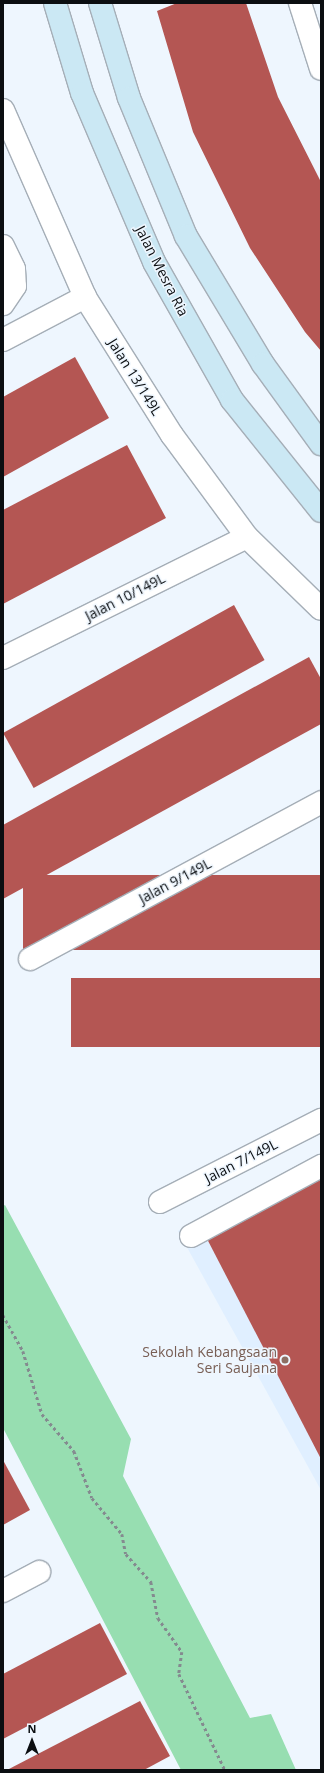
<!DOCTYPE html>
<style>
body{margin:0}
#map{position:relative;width:324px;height:1773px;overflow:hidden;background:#eef6fe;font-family:"Open Sans",sans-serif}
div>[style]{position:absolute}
.built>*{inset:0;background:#e0efff}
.green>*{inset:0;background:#97deb1}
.building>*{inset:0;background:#b45653;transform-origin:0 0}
.path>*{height:2.5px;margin-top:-1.25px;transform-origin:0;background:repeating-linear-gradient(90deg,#848a8f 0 3px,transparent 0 6px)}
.roads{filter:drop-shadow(1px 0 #a5aeb7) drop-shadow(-1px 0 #a5aeb7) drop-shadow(0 1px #a5aeb7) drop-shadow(0 -1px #a5aeb7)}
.minor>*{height:22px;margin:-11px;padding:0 11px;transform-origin:11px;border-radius:11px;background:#fff}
.secondary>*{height:22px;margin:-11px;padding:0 11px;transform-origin:11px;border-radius:11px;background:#cbe8f4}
.dots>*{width:11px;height:11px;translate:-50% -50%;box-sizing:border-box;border:2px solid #eef6fe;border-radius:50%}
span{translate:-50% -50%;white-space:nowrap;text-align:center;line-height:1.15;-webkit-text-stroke:3px #eef6fe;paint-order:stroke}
.street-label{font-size:14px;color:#0b0e11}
.education-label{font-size:14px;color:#785e54}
.right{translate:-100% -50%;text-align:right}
.frame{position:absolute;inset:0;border:4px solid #0b0e11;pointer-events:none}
.north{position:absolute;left:12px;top:1721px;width:40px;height:40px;-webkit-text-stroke:3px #eef6fe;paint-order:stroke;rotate:0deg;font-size:11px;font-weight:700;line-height:16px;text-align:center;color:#0b0e11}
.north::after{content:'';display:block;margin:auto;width:14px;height:18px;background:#0b0e11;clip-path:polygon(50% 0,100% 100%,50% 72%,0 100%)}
</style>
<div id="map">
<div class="built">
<i style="clip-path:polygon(321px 1154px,321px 1490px,178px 1231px)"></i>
</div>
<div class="green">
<i style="clip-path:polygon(5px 1205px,131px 1439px,123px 1476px,250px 1718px,271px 1714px,296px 1770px,181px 1770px,3px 1428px,3px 1206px)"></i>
</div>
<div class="building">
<i style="clip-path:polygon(177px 3px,246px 3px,278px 97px,321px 182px,321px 351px,305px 332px,250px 248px,193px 132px,157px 11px)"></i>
<i style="clip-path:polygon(75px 357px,109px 418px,3px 477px,3px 397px)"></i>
<i style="clip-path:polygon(127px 445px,166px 518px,3px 604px,3px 510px)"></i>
<i style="left:234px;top:605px;width:63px;height:264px;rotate:61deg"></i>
<i style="clip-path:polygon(309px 657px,321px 679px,321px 724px,3px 899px,3px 825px)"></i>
<i style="left:321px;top:875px;width:75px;height:298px;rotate:90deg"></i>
<i style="left:321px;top:978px;width:69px;height:250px;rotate:90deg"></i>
<i style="clip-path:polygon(321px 1175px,321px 1459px,205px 1235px)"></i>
<i style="clip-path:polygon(3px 1460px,30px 1510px,3px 1525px)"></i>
<i style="clip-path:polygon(100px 1623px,127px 1674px,3px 1739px,3px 1674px)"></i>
<i style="clip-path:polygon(140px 1701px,170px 1756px,144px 1770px,7px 1770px)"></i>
</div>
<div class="path">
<i style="left:3px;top:1315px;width:41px;rotate:60.9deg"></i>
<i style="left:23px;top:1351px;width:66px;rotate:73.2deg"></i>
<i style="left:42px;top:1414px;width:49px;rotate:49.1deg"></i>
<i style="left:74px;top:1451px;width:50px;rotate:69deg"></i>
<i style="left:92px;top:1498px;width:47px;rotate:50.2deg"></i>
<i style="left:122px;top:1534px;width:20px;rotate:79deg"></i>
<i style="left:126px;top:1554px;width:38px;rotate:48deg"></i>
<i style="left:151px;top:1582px;width:37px;rotate:79deg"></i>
<i style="left:158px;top:1618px;width:42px;rotate:54.8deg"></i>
<i style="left:182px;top:1652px;width:22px;rotate:98deg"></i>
<i style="left:179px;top:1674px;width:106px;rotate:64.4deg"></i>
</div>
<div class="roads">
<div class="minor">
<i style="left:300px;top:3px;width:69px;rotate:72.3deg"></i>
<i style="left:3px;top:110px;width:204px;rotate:66.3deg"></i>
<i style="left:85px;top:297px;width:163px;rotate:57.8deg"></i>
<i style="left:172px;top:435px;width:127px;rotate:53.7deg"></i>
<i style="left:247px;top:537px;width:103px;rotate:44.2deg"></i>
<i style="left:3px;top:246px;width:25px;rotate:64deg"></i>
<i style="left:14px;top:269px;width:17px;rotate:87deg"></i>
<i style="left:15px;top:286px;width:22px;rotate:124deg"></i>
<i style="left:3px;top:340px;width:93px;rotate:-27.7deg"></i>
<i style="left:3px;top:658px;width:272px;rotate:-26.4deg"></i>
<i style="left:30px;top:959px;width:331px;rotate:-28.3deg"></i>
<i style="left:160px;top:1202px;width:181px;rotate:-27deg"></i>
<i style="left:191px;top:1236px;width:148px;rotate:-28.3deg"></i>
<i style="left:3px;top:1591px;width:41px;rotate:-27.8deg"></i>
</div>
<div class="secondary">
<i style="left:55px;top:3px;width:94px;rotate:73.3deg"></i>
<i style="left:82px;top:93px;width:184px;rotate:66.9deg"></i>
<i style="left:154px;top:262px;width:159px;rotate:60.5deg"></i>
<i style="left:232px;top:400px;width:142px;rotate:51.3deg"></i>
<i style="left:100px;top:3px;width:99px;rotate:73deg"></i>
<i style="left:129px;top:98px;width:149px;rotate:67.6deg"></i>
<i style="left:186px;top:236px;width:149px;rotate:59deg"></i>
<i style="left:263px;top:364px;width:99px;rotate:54.1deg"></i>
</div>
</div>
<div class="dots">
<i style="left:285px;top:1360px;background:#8d6e63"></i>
</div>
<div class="street-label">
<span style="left:162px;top:271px;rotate:63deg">Jalan Mesra Ria</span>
<span style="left:135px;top:377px;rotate:58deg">Jalan 13/149L</span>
<span style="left:125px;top:597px;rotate:-27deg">Jalan 10/149L</span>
<span style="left:175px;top:881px;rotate:-28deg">Jalan 9/149L</span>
<span style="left:241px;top:1161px;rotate:-27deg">Jalan 7/149L</span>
</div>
<div class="education-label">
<span class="right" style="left:277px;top:1360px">Sekolah Kebangsaan<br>Seri Saujana</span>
</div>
<div class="frame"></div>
<div class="north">N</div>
</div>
